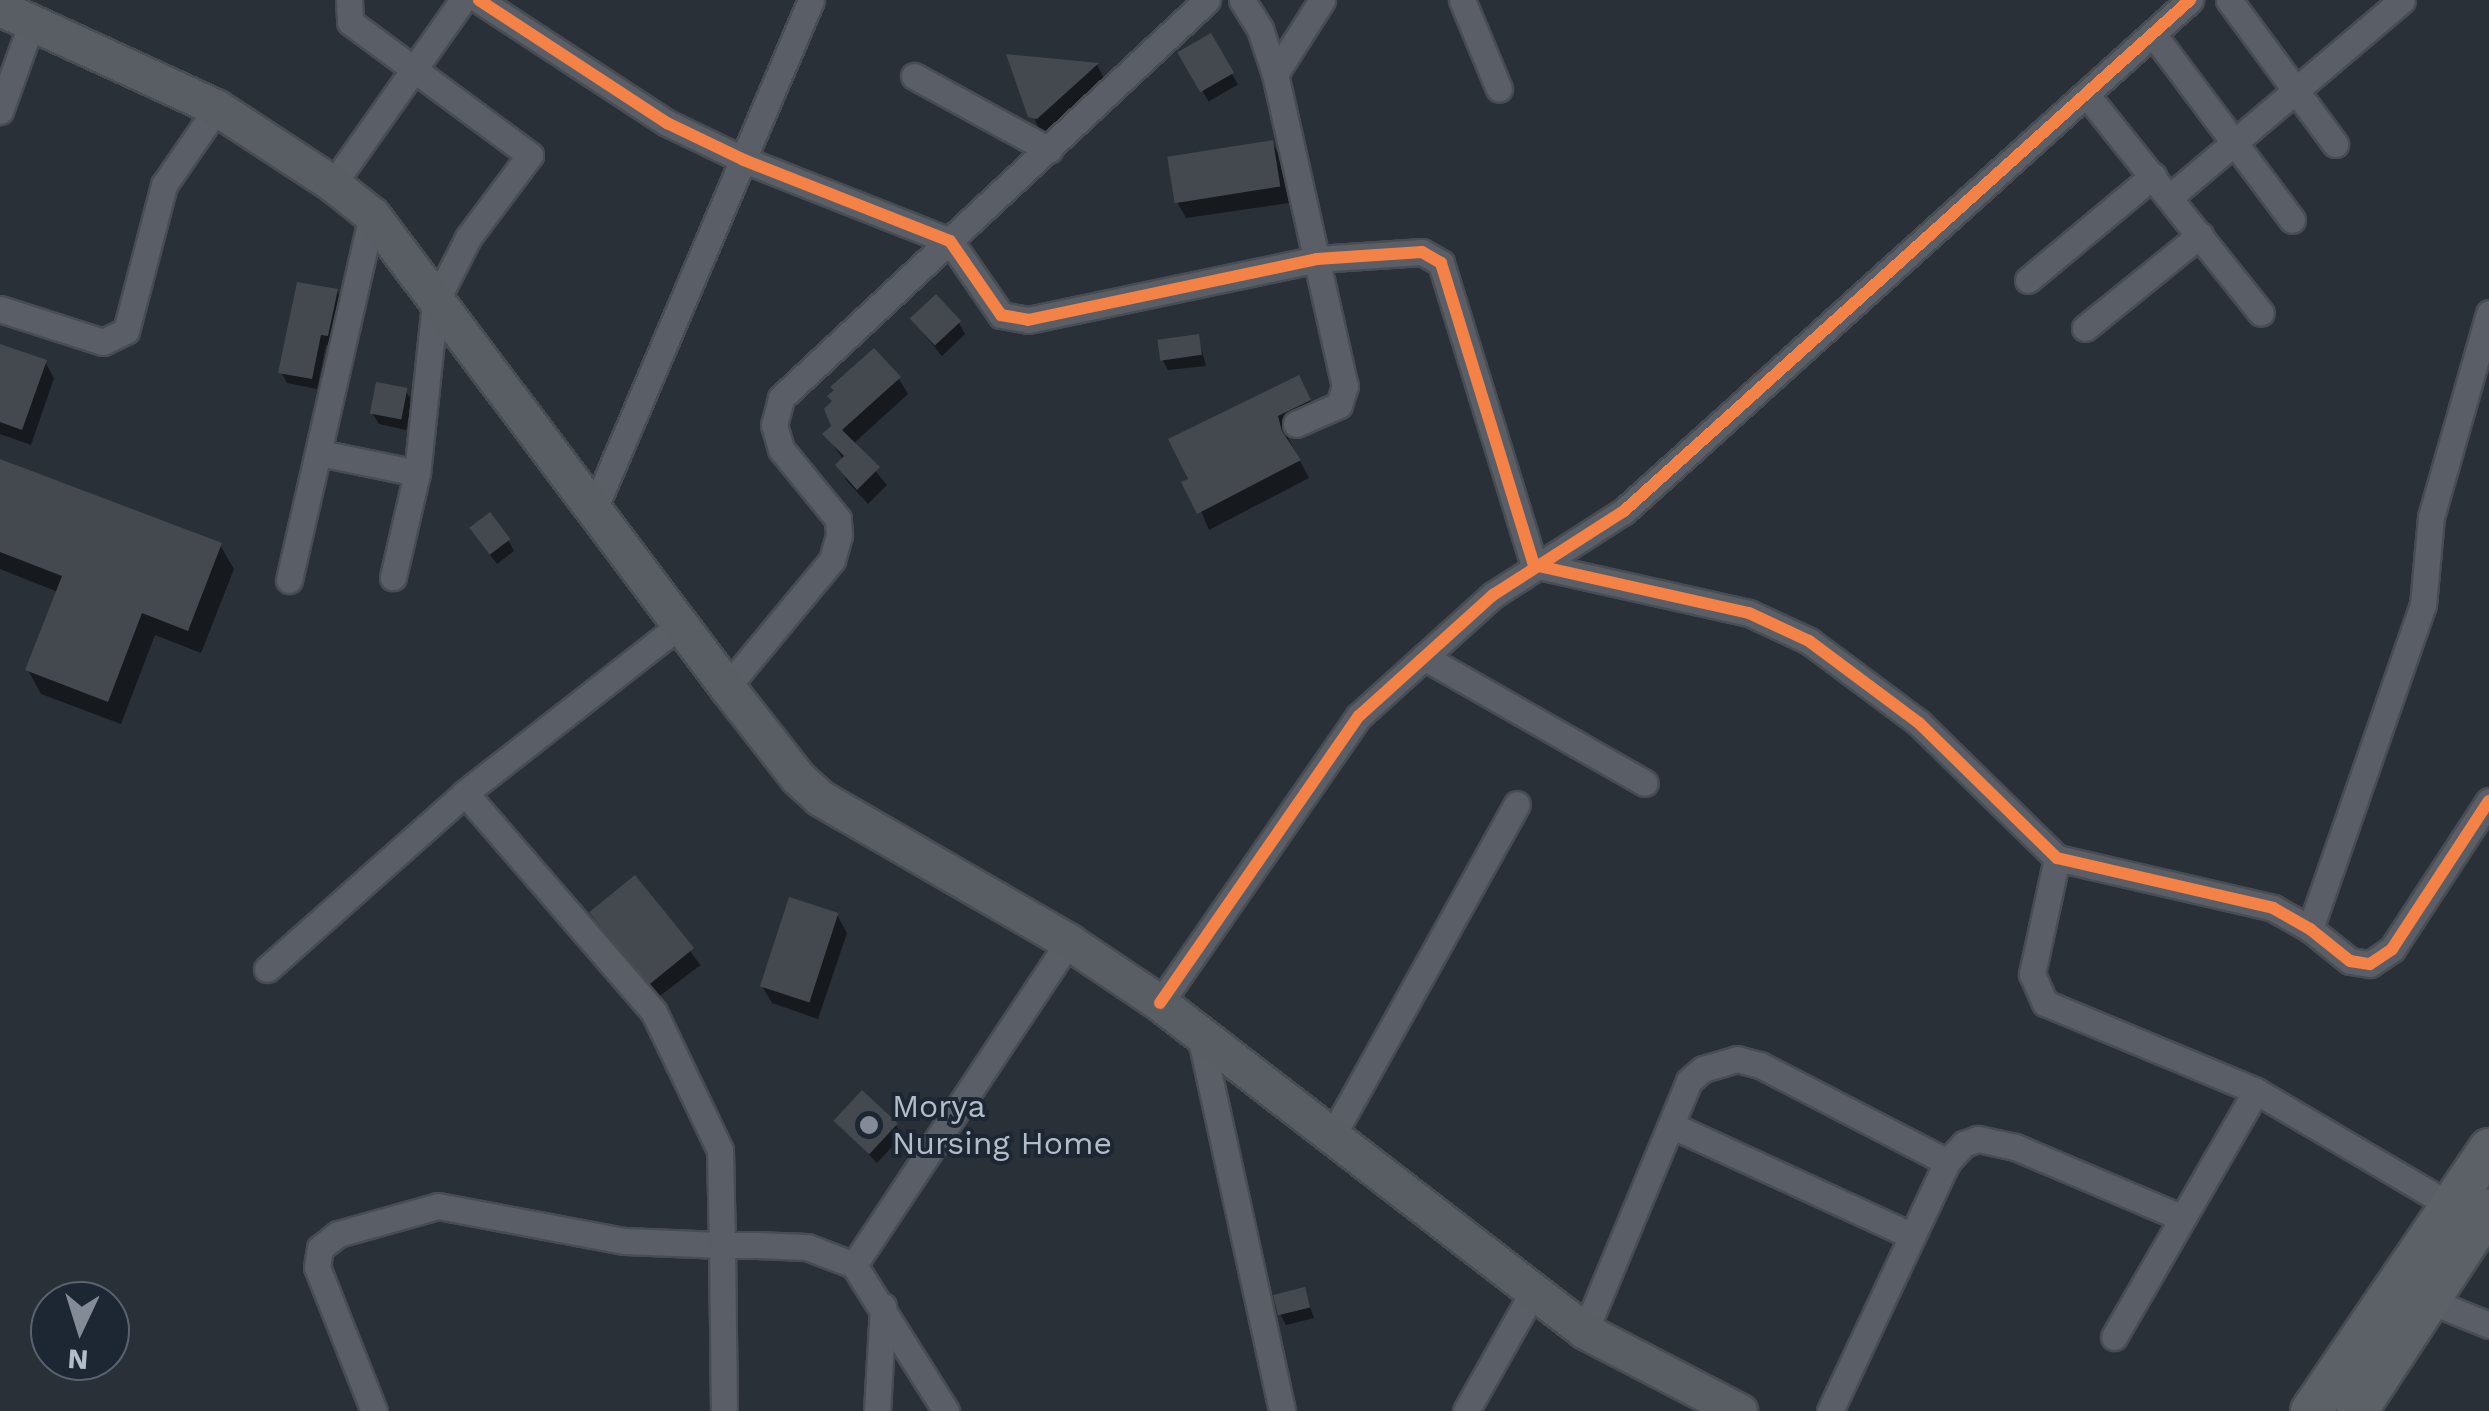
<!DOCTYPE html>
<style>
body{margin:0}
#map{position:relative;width:2489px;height:1411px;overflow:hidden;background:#2a3038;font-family:"Work Sans",sans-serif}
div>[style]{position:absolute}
.shadow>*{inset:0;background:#0007;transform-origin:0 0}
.building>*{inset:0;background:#444950;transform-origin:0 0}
.roads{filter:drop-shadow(2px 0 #484c53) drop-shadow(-2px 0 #484c53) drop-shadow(0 2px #484c53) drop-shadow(0 -2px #484c53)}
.minor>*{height:25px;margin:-12.5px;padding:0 12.5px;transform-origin:12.5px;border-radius:12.5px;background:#5a5e66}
.secondary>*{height:35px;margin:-17.5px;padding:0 17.5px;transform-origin:17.5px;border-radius:17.5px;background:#595d64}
.primary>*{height:40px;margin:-20px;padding:0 20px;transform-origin:20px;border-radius:20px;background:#5c6168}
.cycleway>*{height:12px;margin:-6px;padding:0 6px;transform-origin:6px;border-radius:6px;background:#f48246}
.dots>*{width:28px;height:28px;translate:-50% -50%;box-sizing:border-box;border:5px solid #1d2633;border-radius:50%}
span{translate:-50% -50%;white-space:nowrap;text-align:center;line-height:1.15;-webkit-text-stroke:8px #1d2633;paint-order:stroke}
.poi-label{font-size:32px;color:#b4bcc9}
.left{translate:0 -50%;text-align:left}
.north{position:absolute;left:30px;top:1281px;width:100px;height:100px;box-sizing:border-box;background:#1d2633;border:2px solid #59626f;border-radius:50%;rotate:184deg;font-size:28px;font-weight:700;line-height:40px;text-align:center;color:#b4bcc9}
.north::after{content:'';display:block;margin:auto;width:35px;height:45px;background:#848b96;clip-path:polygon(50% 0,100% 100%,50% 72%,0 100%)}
</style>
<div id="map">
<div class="shadow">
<i style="left:1210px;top:36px;width:56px;height:34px;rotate:60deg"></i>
<i style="clip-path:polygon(1009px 57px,1097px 65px,1106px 82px,1048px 135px,1041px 134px)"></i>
<i style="clip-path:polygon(1272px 142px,1282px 160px,1289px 203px,1186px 218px,1176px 200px)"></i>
<i style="clip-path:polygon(337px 291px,343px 302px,333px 346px,326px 345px,317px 389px,287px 383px,281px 372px)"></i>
<i style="clip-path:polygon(912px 319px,959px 323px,965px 334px,942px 356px)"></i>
<i style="clip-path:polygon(1198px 336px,1206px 366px,1168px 370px,1162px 359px)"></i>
<i style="clip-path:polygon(0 359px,45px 362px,54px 378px,31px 445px,0 434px)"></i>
<i style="clip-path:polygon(899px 379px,908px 394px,853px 444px,887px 485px,868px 504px,847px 481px,838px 465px,844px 460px,825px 434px)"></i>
<i style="clip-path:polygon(405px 390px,412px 401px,406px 430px,379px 424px,372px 413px)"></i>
<i style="clip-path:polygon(1308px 395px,1319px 418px,1286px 434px,1309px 478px,1209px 530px,1171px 440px)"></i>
<i style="clip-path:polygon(0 461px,220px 545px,234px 569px,201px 653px,155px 635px,121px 724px,41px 694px,28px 670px,58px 592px,0 569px)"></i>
<i style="clip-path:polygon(478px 539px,508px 540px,514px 551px,497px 564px)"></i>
<i style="left:635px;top:878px;width:109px;height:55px;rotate:53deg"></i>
<i style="clip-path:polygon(837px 915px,847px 933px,818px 1019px,772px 1003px,762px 986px)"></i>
<i style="clip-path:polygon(836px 1120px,896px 1125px,902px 1136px,877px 1163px)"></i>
<i style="clip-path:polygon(1304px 1290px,1314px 1318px,1286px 1325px,1280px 1314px)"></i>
</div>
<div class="building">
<i style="left:1211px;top:33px;width:46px;height:39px;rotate:60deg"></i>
<i style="clip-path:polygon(1006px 54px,1099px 63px,1037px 119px,1028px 117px)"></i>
<i style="left:1273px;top:140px;width:47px;height:107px;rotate:81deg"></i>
<i style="clip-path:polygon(297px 282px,338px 289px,328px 336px,321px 335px,312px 379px,278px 373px)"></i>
<i style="left:936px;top:294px;width:37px;height:36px;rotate:47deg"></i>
<i style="left:1199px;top:334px;width:21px;height:42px;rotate:82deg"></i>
<i style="clip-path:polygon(0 344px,47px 360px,22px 430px,0 422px)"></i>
<i style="clip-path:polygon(874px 348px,901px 377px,842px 430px,880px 467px,857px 490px,835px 465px,844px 456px,822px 434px,831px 426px,824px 409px,832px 401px,827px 396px,834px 390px,830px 387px)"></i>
<i style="clip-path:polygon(1299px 375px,1311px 400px,1278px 416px,1282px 431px,1301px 460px,1197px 514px,1181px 482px,1188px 479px,1168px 439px)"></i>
<i style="left:376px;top:382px;width:32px;height:32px;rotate:11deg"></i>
<i style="clip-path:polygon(0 459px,222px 543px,188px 631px,142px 613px,108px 702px,25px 670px,62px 576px,0 552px)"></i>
<i style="left:490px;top:512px;width:34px;height:26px;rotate:53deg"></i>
<i style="left:635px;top:875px;width:94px;height:59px;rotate:51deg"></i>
<i style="left:789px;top:897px;width:52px;height:94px;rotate:18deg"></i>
<i style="left:862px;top:1090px;width:49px;height:42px;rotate:43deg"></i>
<i style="left:1305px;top:1287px;width:21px;height:33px;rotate:76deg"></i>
</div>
<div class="roads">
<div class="minor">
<i style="left:349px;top:0;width:22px;rotate:87deg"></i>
<i style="left:350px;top:22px;width:224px;rotate:36.5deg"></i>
<i style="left:530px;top:155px;width:104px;rotate:126.8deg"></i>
<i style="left:468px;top:238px;width:73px;rotate:116.9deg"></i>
<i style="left:435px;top:303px;width:171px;rotate:96deg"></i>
<i style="left:417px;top:473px;width:107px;rotate:103deg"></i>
<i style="left:479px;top:0;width:225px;rotate:33.2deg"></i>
<i style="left:667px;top:123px;width:85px;rotate:25.7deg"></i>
<i style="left:744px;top:160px;width:221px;rotate:21.5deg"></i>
<i style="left:950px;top:241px;width:90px;rotate:55.4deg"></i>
<i style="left:1001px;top:315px;width:27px;rotate:10deg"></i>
<i style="left:1028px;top:320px;width:295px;rotate:-11.9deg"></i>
<i style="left:1317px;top:259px;width:105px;rotate:-3.8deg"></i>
<i style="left:1422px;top:252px;width:22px;rotate:30deg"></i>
<i style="left:1441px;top:263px;width:316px;rotate:72.9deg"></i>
<i style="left:1534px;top:565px;width:220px;rotate:12.6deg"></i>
<i style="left:1749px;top:613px;width:66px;rotate:25deg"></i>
<i style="left:1809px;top:641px;width:137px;rotate:36.7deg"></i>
<i style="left:1919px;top:723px;width:193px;rotate:44.4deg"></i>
<i style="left:2057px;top:858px;width:222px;rotate:13deg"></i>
<i style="left:2273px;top:908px;width:43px;rotate:29.6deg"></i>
<i style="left:2310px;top:929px;width:51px;rotate:38.7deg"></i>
<i style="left:2350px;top:961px;width:20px;rotate:9deg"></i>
<i style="left:2370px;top:964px;width:27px;rotate:-34deg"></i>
<i style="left:2392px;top:949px;width:177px;rotate:-56.8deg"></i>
<i style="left:1242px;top:0;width:34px;rotate:58deg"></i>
<i style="left:1260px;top:29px;width:47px;rotate:71.6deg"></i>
<i style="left:1275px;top:74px;width:320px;rotate:77.4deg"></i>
<i style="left:1345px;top:386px;width:20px;rotate:108deg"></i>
<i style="left:1339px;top:405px;width:47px;rotate:156.2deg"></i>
<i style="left:1462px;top:0;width:96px;rotate:67.4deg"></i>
<i style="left:2229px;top:0;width:179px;rotate:53.6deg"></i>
<i style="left:2153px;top:34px;width:232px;rotate:53.2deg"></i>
<i style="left:1275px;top:74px;width:88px;rotate:-57.6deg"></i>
<i style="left:914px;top:76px;width:154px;rotate:28.7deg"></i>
<i style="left:2086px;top:94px;width:280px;rotate:51.4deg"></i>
<i style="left:0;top:111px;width:95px;rotate:-70.2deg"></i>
<i style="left:333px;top:184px;width:225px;rotate:-54.8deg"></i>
<i style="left:2170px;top:197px;width:304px;rotate:-40.3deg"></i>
<i style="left:2028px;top:280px;width:163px;rotate:-39.8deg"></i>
<i style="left:0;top:309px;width:108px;rotate:17.8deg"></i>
<i style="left:103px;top:342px;width:25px;rotate:-26deg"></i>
<i style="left:126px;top:331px;width:151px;rotate:-75.4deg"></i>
<i style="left:164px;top:185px;width:93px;rotate:-55.5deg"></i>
<i style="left:2085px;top:328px;width:148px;rotate:-39deg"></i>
<i style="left:320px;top:453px;width:99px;rotate:11.7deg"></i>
<i style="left:595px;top:507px;width:551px;rotate:-66.92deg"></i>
<i style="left:289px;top:580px;width:374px;rotate:-77.2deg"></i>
<i style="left:1424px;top:657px;width:254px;rotate:29.7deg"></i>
<i style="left:727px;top:687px;width:165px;rotate:-50.4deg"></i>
<i style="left:832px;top:560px;width:26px;rotate:-74deg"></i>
<i style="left:839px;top:535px;width:16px;rotate:-94deg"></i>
<i style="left:838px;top:519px;width:90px;rotate:-129.2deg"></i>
<i style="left:781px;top:449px;width:25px;rotate:-106deg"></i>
<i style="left:774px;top:425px;width:28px;rotate:-75deg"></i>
<i style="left:781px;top:398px;width:583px;rotate:-43.05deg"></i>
<i style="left:2057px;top:858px;width:119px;rotate:102.2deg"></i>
<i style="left:2032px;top:974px;width:32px;rotate:66deg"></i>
<i style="left:2045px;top:1003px;width:229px;rotate:22.6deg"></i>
<i style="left:2256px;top:1091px;width:226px;rotate:30.5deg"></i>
<i style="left:2310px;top:929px;width:343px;rotate:-70.8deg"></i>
<i style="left:2423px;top:605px;width:88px;rotate:-84.8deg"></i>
<i style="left:2431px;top:517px;width:212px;rotate:-74.1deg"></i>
<i style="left:267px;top:969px;width:265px;rotate:-41.6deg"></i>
<i style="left:465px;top:793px;width:273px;rotate:-38deg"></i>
<i style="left:1160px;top:1003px;width:349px;rotate:-55.3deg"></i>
<i style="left:1359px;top:716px;width:181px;rotate:-42.1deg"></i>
<i style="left:1493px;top:595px;width:156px;rotate:-32.7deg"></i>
<i style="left:1624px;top:511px;width:763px;rotate:-42.08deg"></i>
<i style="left:1201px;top:1039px;width:381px;rotate:77.7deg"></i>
<i style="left:1671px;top:1125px;width:265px;rotate:24.7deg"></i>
<i style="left:1331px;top:1138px;width:382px;rotate:-60.9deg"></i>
<i style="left:854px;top:1265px;width:388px;rotate:-56.4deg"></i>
<i style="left:2430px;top:1301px;width:64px;rotate:22.1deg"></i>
<i style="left:1585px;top:1331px;width:271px;rotate:-67.4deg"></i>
<i style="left:1689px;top:1081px;width:18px;rotate:-41deg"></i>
<i style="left:1703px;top:1069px;width:35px;rotate:-16deg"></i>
<i style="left:1737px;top:1059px;width:24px;rotate:15deg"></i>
<i style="left:1760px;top:1065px;width:211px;rotate:27.4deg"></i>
<i style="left:2114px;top:1337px;width:284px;rotate:-60deg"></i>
<i style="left:374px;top:1411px;width:155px;rotate:-111.6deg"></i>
<i style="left:317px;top:1267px;width:19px;rotate:-81deg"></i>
<i style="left:320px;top:1248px;width:23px;rotate:-38deg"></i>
<i style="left:338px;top:1234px;width:104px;rotate:-15.6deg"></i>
<i style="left:438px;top:1206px;width:189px;rotate:10.7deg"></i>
<i style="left:624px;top:1241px;width:98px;rotate:2.3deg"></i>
<i style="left:722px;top:1245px;width:95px;rotate:-91.2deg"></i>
<i style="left:720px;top:1150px;width:153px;rotate:-115.6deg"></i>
<i style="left:654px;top:1012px;width:289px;rotate:-130.8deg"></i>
<i style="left:724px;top:1411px;width:166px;rotate:-90.7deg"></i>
<i style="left:722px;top:1245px;width:34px"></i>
<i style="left:756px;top:1245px;width:51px;rotate:2.2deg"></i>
<i style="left:807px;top:1247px;width:50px;rotate:21deg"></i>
<i style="left:854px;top:1265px;width:173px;rotate:57.8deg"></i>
<i style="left:877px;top:1411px;width:105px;rotate:-86.7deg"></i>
<i style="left:1466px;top:1411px;width:137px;rotate:-60.6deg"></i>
<i style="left:1830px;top:1411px;width:275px;rotate:-64.8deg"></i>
<i style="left:1947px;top:1162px;width:25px;rotate:-47deg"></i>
<i style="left:1964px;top:1144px;width:15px;rotate:-20deg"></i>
<i style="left:1978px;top:1139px;width:38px;rotate:12deg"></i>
<i style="left:2015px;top:1147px;width:181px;rotate:23deg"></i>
</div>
<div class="secondary">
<i style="left:0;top:8px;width:239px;rotate:24.7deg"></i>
<i style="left:217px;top:108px;width:139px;rotate:33.2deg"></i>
<i style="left:333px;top:184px;width:50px;rotate:38.5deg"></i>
<i style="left:372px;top:215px;width:591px;rotate:53.05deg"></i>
<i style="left:727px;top:687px;width:115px;rotate:52deg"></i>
<i style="left:798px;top:778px;width:30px;rotate:42deg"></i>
<i style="left:820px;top:798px;width:288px;rotate:30deg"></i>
<i style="left:1069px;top:942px;width:110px;rotate:33.8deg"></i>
<i style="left:1160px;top:1003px;width:537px;rotate:37.66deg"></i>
<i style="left:1585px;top:1331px;width:174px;rotate:27.5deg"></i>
</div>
<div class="primary">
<i style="left:2311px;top:1411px;width:317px;rotate:-55.8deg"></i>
<i style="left:2357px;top:1411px;width:241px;rotate:-56.8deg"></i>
</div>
</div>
<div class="cycleway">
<i style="left:479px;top:0;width:225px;rotate:33.2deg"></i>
<i style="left:667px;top:123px;width:85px;rotate:25.7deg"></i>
<i style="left:744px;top:160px;width:221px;rotate:21.5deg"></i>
<i style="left:950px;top:241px;width:90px;rotate:55.4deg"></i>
<i style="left:1001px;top:315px;width:27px;rotate:10deg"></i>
<i style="left:1028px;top:320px;width:295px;rotate:-11.9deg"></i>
<i style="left:1317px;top:259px;width:105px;rotate:-3.8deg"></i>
<i style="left:1422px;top:252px;width:22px;rotate:30deg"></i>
<i style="left:1441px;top:263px;width:316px;rotate:72.9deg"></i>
<i style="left:1534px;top:565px;width:220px;rotate:12.6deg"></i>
<i style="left:1749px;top:613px;width:66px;rotate:25deg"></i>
<i style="left:1809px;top:641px;width:137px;rotate:36.7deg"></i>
<i style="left:1919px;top:723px;width:193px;rotate:44.4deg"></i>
<i style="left:2057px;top:858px;width:222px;rotate:13deg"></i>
<i style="left:2273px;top:908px;width:43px;rotate:29.6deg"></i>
<i style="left:2310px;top:929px;width:51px;rotate:38.7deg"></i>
<i style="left:2350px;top:961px;width:20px;rotate:9deg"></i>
<i style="left:2370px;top:964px;width:27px;rotate:-34deg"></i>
<i style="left:2392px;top:949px;width:177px;rotate:-56.8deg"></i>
<i style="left:1160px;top:1003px;width:349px;rotate:-55.3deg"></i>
<i style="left:1359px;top:716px;width:181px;rotate:-42.1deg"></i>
<i style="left:1493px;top:595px;width:156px;rotate:-32.7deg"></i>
<i style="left:1624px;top:511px;width:763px;rotate:-42.08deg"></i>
</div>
<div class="dots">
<i style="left:869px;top:1125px;background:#848b96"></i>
</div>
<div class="poi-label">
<span class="left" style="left:892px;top:1125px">Morya<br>Nursing Home</span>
</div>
<div class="north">N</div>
</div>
